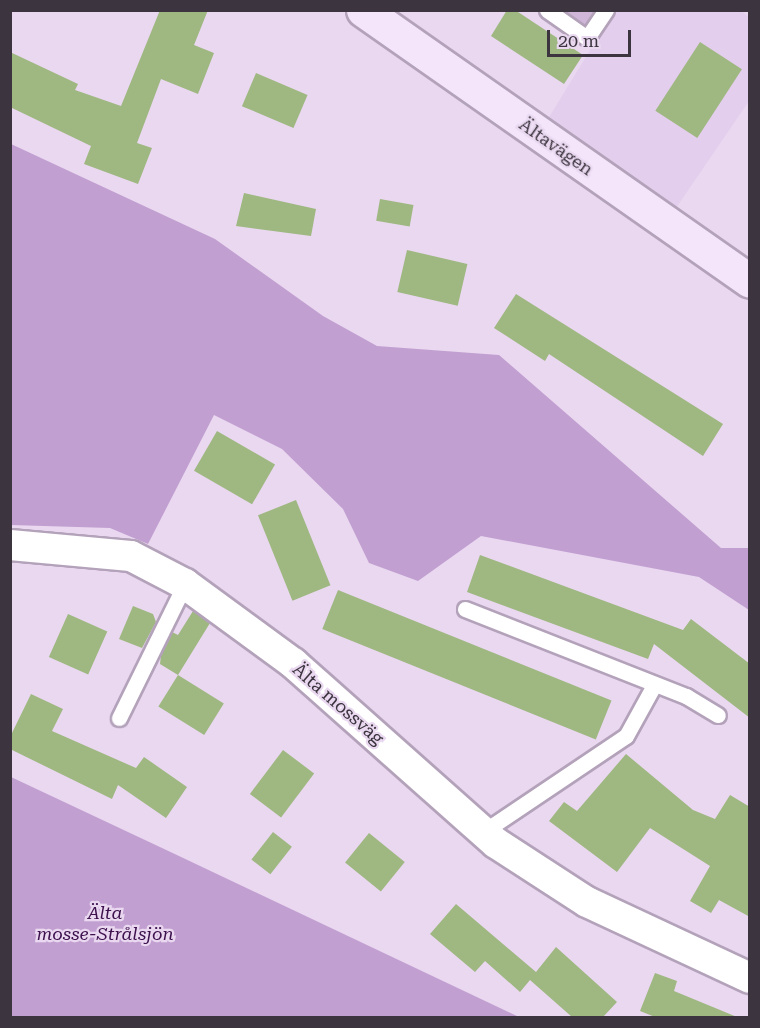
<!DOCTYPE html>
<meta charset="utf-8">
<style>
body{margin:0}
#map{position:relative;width:760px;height:1028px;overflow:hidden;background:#e9d8f0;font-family:"Roboto Serif",serif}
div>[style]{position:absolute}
.built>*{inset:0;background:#e4ceed}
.green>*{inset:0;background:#d0b7da}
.forest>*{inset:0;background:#c29fd1}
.building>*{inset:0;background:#9fb781;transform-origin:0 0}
.roads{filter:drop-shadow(2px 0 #b3a2ba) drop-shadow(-2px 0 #b3a2ba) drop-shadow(0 2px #b3a2ba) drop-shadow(0 -2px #b3a2ba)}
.service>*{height:15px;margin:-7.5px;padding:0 7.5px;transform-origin:7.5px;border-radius:7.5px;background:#fff}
.minor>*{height:30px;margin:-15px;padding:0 15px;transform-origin:15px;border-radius:15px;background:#fff}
.secondary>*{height:33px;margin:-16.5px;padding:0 16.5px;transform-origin:16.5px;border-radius:16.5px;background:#f4e5fb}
span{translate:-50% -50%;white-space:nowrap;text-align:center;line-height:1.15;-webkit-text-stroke:4.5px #e9d8f0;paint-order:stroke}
.street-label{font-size:18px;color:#3c353f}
.park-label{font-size:18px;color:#3d114d;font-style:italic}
.frame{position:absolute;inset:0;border:12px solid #3c353f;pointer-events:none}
.scale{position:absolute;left:547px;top:30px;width:84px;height:27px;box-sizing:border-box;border:3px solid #3c353f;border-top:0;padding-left:8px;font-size:18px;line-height:21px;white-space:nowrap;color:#3c353f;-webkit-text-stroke:4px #e9d8f0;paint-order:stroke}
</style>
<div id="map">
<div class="built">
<i style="clip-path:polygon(740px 10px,749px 17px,749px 101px,672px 214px,546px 122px,614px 11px)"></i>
</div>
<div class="green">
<i style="clip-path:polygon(555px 11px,602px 11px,587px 33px)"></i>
</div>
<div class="forest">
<i style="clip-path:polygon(11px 144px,215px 239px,323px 316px,377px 346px,499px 355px,721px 548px,749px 548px,749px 610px,699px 577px,481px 536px,418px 581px,369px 563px,343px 509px,282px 449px,214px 415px,148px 544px,110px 528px,11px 525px)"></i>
<i style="clip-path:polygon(11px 777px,179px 856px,519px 1017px,11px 1017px)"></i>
</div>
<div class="building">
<i style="clip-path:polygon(160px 10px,208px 10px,194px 45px,214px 53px,198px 94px,161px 79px,137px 143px,152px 148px,138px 184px,84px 164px,91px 146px,10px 107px,10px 52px,78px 84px,75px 90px,121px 106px)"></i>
<i style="clip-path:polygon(507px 10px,515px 10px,583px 55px,564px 84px,491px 36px)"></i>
<i style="left:700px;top:42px;width:50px;height:82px;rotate:33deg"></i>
<i style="left:256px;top:73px;width:56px;height:36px;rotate:23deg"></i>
<i style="clip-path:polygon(244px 193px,316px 209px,311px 236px,236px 226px)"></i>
<i style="left:380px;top:199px;width:34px;height:22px;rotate:10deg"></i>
<i style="left:407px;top:250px;width:62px;height:43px;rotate:13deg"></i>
<i style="clip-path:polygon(516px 294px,723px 424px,703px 456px,549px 354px,545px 361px,494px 328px)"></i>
<i style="left:217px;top:431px;width:67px;height:46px;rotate:30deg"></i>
<i style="left:296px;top:500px;width:92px;height:41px;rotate:68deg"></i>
<i style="clip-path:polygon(480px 555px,683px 630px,691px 619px,750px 664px,750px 718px,654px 644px,648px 659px,467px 592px)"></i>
<i style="left:338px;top:590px;width:295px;height:42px;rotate:22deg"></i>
<i style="clip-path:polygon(133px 606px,153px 614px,156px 622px,142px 648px,119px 639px)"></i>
<i style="clip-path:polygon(193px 611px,210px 623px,178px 675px,160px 664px,161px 655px,172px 632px,178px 635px)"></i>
<i style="left:68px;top:614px;width:43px;height:47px;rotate:24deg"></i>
<i style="left:178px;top:675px;width:54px;height:37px;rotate:32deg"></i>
<i style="clip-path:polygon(31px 694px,63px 709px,52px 731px,136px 768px,144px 757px,187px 787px,166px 818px,118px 785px,112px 799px,10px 749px,10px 737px)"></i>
<i style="left:283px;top:750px;width:39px;height:55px;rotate:37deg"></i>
<i style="clip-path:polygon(626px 754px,693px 810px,715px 819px,730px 795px,750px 807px,750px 917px,719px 900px,711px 913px,690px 901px,710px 866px,650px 828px,617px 872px,549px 821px,564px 802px,577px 811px)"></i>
<i style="left:273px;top:832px;width:24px;height:35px;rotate:38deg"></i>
<i style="left:369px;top:833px;width:46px;height:38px;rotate:39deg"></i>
<i style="clip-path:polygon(456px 904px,536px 972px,556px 947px,617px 1002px,603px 1017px,572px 1017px,530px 980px,520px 992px,485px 961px,475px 972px,430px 934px)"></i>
<i style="clip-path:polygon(655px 973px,677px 981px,674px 991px,737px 1017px,655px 1017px,640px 1011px)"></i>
</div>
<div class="roads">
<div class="service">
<i style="left:547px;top:10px;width:49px;rotate:35deg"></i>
<i style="left:587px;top:38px;width:34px;rotate:-56deg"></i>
<i style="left:465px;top:609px;width:238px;rotate:21.5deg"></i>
<i style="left:686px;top:696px;width:37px;rotate:31deg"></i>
<i style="left:119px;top:718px;width:149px;rotate:-63.8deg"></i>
<i style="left:483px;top:832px;width:172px;rotate:-33.9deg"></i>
<i style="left:626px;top:736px;width:56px;rotate:-61.1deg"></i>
</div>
<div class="minor">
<i style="left:10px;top:545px;width:121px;rotate:5.2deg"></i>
<i style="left:131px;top:556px;width:61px;rotate:27.4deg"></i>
<i style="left:185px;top:584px;width:134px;rotate:36.2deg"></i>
<i style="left:293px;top:663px;width:271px;rotate:41.6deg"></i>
<i style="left:496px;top:843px;width:108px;rotate:33deg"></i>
<i style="left:587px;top:902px;width:180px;rotate:25deg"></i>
</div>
<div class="secondary">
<i style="left:363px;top:10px;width:472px;rotate:35deg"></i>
</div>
</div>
<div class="street-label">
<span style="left:556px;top:147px;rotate:35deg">Ältavägen</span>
<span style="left:338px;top:704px;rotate:41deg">Älta mossväg</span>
</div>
<div class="park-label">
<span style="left:105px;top:924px">Älta<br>mosse-Strålsjön</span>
</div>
<div class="frame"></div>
<div class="scale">20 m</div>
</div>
